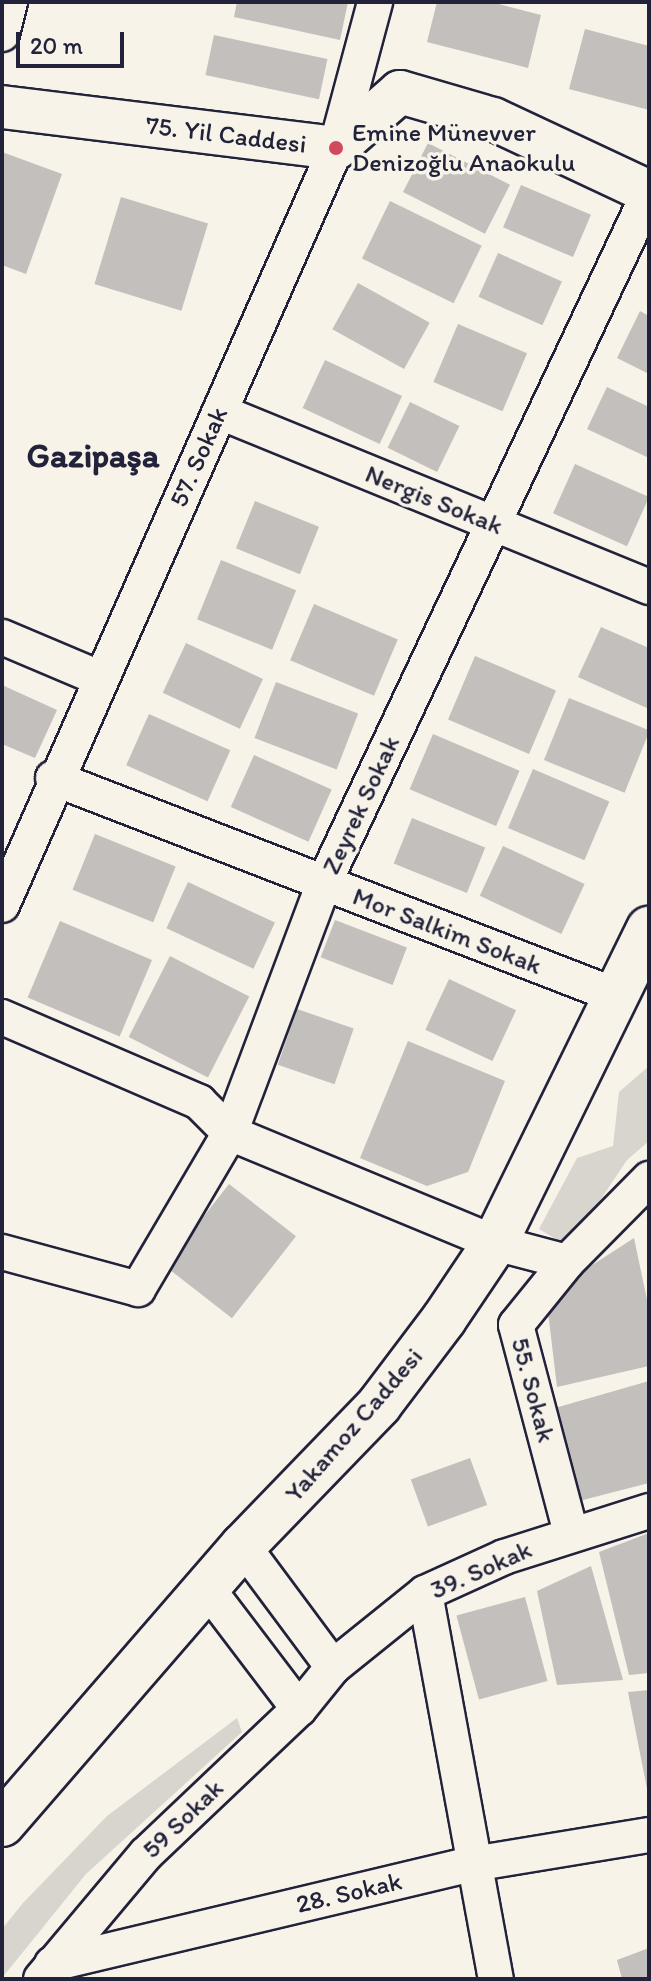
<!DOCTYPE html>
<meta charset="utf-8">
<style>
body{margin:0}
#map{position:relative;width:651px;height:1981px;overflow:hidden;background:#f7f3e8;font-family:Itim,sans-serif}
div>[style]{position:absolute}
.green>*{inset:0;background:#d8d5cf}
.building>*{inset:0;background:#c2bfbd;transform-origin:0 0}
.roads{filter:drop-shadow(2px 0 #22223b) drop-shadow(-2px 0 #22223b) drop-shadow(0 2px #22223b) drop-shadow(0 -2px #22223b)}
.minor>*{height:34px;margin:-17px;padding:0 17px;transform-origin:17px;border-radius:17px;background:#f7f3e8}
.tertiary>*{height:42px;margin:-21px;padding:0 21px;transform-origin:21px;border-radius:21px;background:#f7f3e8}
.secondary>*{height:44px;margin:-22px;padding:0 22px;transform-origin:22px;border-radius:22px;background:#f7f3e8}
.dots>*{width:22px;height:22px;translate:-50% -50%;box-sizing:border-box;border:4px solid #f7f3e8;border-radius:50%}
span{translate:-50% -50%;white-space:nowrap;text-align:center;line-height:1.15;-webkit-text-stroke:7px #f7f3e8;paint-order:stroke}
.poi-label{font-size:26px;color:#22223b}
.left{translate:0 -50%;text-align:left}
.street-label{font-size:26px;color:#22223b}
.district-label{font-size:34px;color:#22223b;font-weight:700}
.frame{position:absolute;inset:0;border:4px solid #22223b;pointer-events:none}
.scale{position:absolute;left:16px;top:32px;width:108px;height:36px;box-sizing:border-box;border:4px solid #22223b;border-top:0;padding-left:10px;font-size:24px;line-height:28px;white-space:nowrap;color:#22223b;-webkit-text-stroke:6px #f7f3e8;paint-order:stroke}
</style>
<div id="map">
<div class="green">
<i style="clip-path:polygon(649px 1066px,649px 1141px,627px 1160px,569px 1247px,539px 1229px,577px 1158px,613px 1146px,619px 1092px)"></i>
<i style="clip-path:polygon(237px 1718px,242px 1732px,86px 1874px,2px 1978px,2px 1929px,23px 1903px,107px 1816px)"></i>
</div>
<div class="building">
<i style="clip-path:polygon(237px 2px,348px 2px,340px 40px,234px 17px)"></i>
<i style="clip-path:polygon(437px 2px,491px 2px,541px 15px,528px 68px,427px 42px)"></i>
<i style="clip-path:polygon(585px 29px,649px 46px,649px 110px,569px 89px)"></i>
<i style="left:214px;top:35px;width:116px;height:41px;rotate:12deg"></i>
<i style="left:428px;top:143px;width:92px;height:55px;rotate:27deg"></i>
<i style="clip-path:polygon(2px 152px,62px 174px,26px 274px,2px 265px)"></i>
<i style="left:521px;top:185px;width:76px;height:46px;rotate:23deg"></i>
<i style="left:121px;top:197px;width:91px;height:91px;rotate:17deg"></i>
<i style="left:390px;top:201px;width:102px;height:64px;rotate:26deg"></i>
<i style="left:498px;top:253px;width:70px;height:48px;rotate:24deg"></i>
<i style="left:358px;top:283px;width:82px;height:53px;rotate:29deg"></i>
<i style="clip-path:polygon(640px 311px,649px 316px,649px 374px,617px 358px)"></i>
<i style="left:458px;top:324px;width:75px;height:63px;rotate:23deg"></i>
<i style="left:325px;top:360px;width:85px;height:53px;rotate:25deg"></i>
<i style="clip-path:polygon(607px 387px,649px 407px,649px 458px,587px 429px)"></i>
<i style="left:410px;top:402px;width:55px;height:51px;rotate:26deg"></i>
<i style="left:575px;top:464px;width:81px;height:54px;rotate:24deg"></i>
<i style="left:255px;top:501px;width:69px;height:51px;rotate:22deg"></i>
<i style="left:221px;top:560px;width:81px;height:64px;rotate:22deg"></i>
<i style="left:314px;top:604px;width:91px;height:61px;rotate:23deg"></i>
<i style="clip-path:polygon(601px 627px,649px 648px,649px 709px,578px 677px)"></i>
<i style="left:186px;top:643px;width:85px;height:55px;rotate:25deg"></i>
<i style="left:475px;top:656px;width:88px;height:69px;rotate:23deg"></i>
<i style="left:276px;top:682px;width:88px;height:60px;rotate:21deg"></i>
<i style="clip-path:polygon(2px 685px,57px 710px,35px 758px,2px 744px)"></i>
<i style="left:569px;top:698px;width:87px;height:67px;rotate:22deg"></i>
<i style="left:149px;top:714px;width:89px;height:56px;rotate:24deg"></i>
<i style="left:433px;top:734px;width:94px;height:60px;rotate:23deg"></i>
<i style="left:254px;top:755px;width:85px;height:57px;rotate:24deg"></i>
<i style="left:533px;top:769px;width:83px;height:64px;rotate:23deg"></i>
<i style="left:412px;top:818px;width:79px;height:49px;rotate:22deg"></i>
<i style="left:95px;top:834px;width:87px;height:60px;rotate:22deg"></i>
<i style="left:503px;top:846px;width:90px;height:55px;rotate:25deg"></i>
<i style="left:188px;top:882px;width:96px;height:51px;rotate:25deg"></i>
<i style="left:335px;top:920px;width:77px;height:40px;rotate:21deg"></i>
<i style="left:60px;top:921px;width:100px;height:83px;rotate:23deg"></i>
<i style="left:170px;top:956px;width:89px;height:91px;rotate:27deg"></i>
<i style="left:449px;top:979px;width:74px;height:56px;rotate:25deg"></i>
<i style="left:297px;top:1009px;width:60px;height:59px;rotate:19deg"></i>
<i style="clip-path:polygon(408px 1041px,505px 1081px,468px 1172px,427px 1186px,360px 1158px)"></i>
<i style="left:229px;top:1184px;width:85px;height:104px;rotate:38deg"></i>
<i style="clip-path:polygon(634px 1238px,649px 1309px,649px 1366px,557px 1387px,546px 1295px)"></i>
<i style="clip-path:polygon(649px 1381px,649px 1483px,575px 1502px,548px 1410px)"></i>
<i style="left:470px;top:1458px;width:50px;height:63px;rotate:70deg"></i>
<i style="clip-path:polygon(649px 1533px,649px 1673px,629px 1675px,599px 1552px)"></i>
<i style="clip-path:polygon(591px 1566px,623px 1680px,557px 1685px,537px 1591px)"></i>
<i style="left:525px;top:1597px;width:87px;height:71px;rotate:75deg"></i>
<i style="clip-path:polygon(649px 1690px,649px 1793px,648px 1794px,628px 1692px)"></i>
<i style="clip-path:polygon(649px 1948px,649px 1979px,622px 1979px,617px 1960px)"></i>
</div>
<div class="roads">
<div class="minor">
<i style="left:2px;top:34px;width:33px;rotate:-76deg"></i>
<i style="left:220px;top:412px;width:463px;rotate:22.2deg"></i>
<i style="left:2px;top:637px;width:105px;rotate:22.9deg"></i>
<i style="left:53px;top:778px;width:605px;rotate:21.13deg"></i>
<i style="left:2px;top:905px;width:827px;rotate:-66.19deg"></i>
<i style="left:336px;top:148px;width:151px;rotate:-75deg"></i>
<i style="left:2px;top:1017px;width:215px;rotate:23.3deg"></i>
<i style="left:199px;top:1102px;width:44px;rotate:45deg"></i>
<i style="left:230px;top:1133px;width:287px;rotate:22.5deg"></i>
<i style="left:495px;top:1243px;width:74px;rotate:14.8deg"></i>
<i style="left:567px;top:1262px;width:81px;rotate:129deg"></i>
<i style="left:516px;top:1325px;width:215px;rotate:75.2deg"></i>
<i style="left:2px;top:1252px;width:141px;rotate:15.2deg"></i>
<i style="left:138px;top:1289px;width:181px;rotate:-59.5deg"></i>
<i style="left:230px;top:1133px;width:265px;rotate:-69.4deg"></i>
<i style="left:323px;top:885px;width:765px;rotate:-64.77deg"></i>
<i style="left:567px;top:1262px;width:117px;rotate:-45.3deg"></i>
<i style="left:243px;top:1546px;width:151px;rotate:53.4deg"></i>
<i style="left:207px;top:1588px;width:152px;rotate:52.8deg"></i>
<i style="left:425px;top:1593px;width:392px;rotate:79.6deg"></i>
<i style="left:52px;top:1964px;width:433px;rotate:-13.4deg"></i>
<i style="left:473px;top:1864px;width:178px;rotate:-9.4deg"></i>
<i style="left:41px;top:1979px;width:163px;rotate:-50deg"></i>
<i style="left:146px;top:1854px;width:211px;rotate:-43.5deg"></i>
<i style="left:299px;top:1709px;width:54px;rotate:-51deg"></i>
<i style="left:333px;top:1667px;width:118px;rotate:-38.8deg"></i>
<i style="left:425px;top:1593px;width:87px;rotate:-24.5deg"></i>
<i style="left:504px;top:1557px;width:152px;rotate:-17.6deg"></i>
</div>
<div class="tertiary">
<i style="left:2px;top:107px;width:337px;rotate:7deg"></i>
<i style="left:336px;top:148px;width:85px;rotate:-41.2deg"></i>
<i style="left:400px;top:92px;width:97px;rotate:16.2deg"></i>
<i style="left:493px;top:119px;width:172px;rotate:25.1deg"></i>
</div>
<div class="secondary">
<i style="left:2px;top:1824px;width:368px;rotate:-49.1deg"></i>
<i style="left:243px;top:1546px;width:196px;rotate:-46deg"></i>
<i style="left:379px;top:1405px;width:108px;rotate:-52.9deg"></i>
<i style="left:444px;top:1319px;width:92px;rotate:-56.1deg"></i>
<i style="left:495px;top:1243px;width:350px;rotate:-63.9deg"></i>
</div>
</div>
<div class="dots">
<i style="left:336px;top:148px;background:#d1495b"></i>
</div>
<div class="poi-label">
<span class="left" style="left:352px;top:148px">Emine Münevver<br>Denizoğlu Anaokulu</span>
</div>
<div class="street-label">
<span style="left:226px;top:135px;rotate:7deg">75. Yil Caddesi</span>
<span style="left:199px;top:457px;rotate:-66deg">57. Sokak</span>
<span style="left:434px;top:500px;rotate:22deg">Nergis Sokak</span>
<span style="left:361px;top:805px;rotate:-65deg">Zeyrek Sokak</span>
<span style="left:447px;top:931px;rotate:21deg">Mor Salkim Sokak</span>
<span style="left:533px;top:1390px;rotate:75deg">55. Sokak</span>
<span style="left:354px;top:1425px;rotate:-49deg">Yakamoz Caddesi</span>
<span style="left:481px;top:1570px;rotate:-24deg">39. Sokak</span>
<span style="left:183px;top:1819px;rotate:-44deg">59 Sokak</span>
<span style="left:349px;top:1893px;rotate:-13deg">28. Sokak</span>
</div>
<div class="district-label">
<span style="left:93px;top:456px">Gazipaşa</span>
</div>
<div class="frame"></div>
<div class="scale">20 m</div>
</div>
